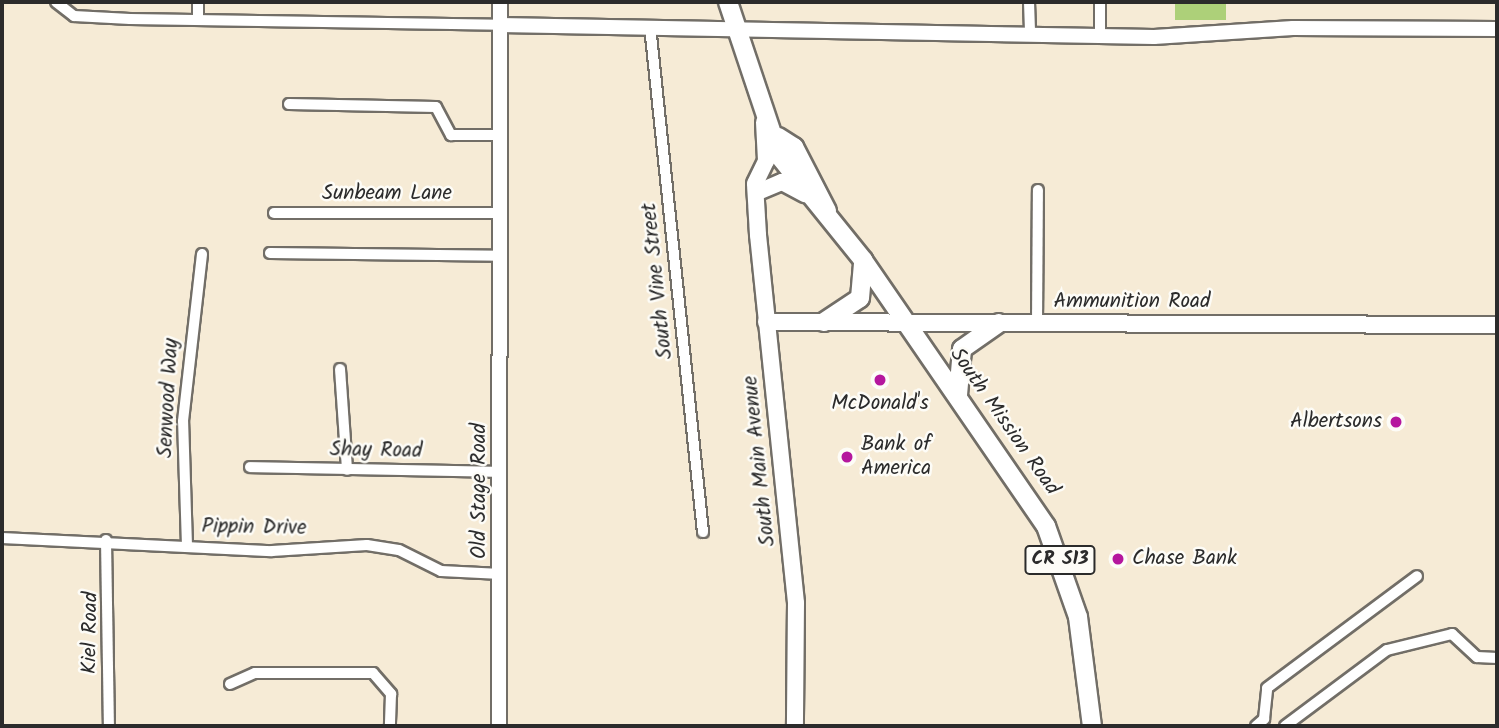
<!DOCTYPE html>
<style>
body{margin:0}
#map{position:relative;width:1499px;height:728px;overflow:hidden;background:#f6ebd6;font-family:Kalam,sans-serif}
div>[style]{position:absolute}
.green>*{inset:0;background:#add079;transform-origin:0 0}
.roads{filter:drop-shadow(2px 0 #726e67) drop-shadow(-2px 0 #726e67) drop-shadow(0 2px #726e67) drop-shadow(0 -2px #726e67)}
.minor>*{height:10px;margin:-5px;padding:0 5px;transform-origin:5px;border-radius:5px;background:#fff}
.tertiary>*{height:14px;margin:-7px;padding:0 7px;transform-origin:7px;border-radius:7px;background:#fff}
.secondary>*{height:16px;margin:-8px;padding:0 8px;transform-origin:8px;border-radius:8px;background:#fff}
.primary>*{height:18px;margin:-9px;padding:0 9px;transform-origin:9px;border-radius:9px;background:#fff}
.dots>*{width:19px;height:19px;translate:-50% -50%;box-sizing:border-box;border:4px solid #fdfcf7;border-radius:50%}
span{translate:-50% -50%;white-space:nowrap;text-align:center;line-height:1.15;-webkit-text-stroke:5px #fdfcf7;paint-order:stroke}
.shield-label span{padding:2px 5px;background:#fdfcf7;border:2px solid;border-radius:5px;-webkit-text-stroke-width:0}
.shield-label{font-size:19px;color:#2b2b2b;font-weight:700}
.street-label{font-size:21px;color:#2b2b2b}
.poi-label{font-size:21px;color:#2b2b2b}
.right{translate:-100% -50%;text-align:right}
.left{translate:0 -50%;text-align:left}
.frame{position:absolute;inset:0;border:4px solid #2b2b2b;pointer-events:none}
</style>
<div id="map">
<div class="green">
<i style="left:1175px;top:2px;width:51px;height:18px"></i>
</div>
<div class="roads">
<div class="minor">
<i style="left:56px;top:2px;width:23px;rotate:38deg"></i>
<i style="left:74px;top:16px;width:56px;rotate:3.1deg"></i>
<i style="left:130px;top:19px;width:370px;rotate:0.9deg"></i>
<i style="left:1029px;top:2px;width:29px;rotate:88deg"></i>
<i style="left:1100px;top:2px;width:30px;rotate:90deg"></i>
<i style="left:198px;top:20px;width:18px;rotate:-90deg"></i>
<i style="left:650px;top:26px;width:509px;rotate:84.02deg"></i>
<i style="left:289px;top:104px;width:147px;rotate:1.2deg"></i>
<i style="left:436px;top:107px;width:32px;rotate:62deg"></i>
<i style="left:451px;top:135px;width:49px"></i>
<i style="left:274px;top:213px;width:227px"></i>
<i style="left:270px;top:253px;width:231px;rotate:0.7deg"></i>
<i style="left:1037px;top:323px;width:133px;rotate:-89.6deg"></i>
<i style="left:340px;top:369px;width:101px;rotate:86deg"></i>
<i style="left:250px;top:467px;width:251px;rotate:1.1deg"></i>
<i style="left:2px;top:538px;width:270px;rotate:2.8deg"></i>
<i style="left:272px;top:551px;width:95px;rotate:-3.6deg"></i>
<i style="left:367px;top:545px;width:32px;rotate:9deg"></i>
<i style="left:399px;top:550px;width:47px;rotate:26.6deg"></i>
<i style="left:441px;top:571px;width:60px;rotate:2.9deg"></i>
<i style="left:106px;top:540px;width:186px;rotate:89.1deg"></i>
<i style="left:187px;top:546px;width:125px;rotate:-91.8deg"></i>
<i style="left:183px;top:421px;width:168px;rotate:-83.5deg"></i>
<i style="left:230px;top:684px;width:27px;rotate:-24deg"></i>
<i style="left:255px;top:673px;width:118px"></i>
<i style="left:373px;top:673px;width:28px;rotate:49deg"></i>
<i style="left:391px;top:694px;width:32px;rotate:92deg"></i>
<i style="left:1256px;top:726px;width:11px;rotate:-41deg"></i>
<i style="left:1264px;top:719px;width:31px;rotate:-84deg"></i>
<i style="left:1267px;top:688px;width:187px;rotate:-36.7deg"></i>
<i style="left:1285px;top:726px;width:127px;rotate:-36.7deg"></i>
<i style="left:1387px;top:650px;width:67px;rotate:-13.8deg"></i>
<i style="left:1452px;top:634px;width:34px;rotate:43deg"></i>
<i style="left:1477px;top:657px;width:20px;rotate:3deg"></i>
</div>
<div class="tertiary">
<i style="left:500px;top:25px;width:654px;rotate:1.05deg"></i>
<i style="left:1154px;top:37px;width:139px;rotate:-3.7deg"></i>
<i style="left:1293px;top:28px;width:204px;rotate:0.3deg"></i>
<i style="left:499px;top:726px;width:724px;rotate:-89.92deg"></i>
</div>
<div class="secondary">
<i style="left:764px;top:122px;width:39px;rotate:87deg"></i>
<i style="left:766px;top:161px;width:25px;rotate:116deg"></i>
<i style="left:755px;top:184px;width:51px;rotate:86.6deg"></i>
<i style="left:758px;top:235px;width:370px;rotate:84.1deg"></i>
<i style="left:796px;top:603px;width:123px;rotate:90.5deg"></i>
<i style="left:758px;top:192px;width:26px;rotate:-23deg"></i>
<i style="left:782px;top:182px;width:26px;rotate:28deg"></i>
<i style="left:766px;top:322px;width:731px;rotate:0.24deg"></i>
</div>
<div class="primary">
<i style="left:728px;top:2px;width:163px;rotate:71.5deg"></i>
<i style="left:780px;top:157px;width:132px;rotate:51.1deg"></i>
<i style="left:863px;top:260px;width:323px;rotate:55.5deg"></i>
<i style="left:1046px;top:526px;width:96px;rotate:70.6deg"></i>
<i style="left:1078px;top:617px;width:110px;rotate:82.7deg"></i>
<i style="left:778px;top:137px;width:19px;rotate:32deg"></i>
<i style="left:794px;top:147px;width:72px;rotate:62.7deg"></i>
<i style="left:824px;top:322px;width:43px;rotate:-33.7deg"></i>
<i style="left:860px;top:298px;width:38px;rotate:-85deg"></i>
<i style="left:958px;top:395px;width:46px;rotate:-85deg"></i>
<i style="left:962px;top:349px;width:45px;rotate:-35.1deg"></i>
</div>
</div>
<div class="dots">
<i style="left:880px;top:380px;background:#b5179e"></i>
<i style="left:1396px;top:422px;background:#b5179e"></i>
<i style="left:847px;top:457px;background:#b5179e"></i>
<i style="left:1118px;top:559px;background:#b5179e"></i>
</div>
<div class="shield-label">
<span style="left:1060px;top:560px">CR S13</span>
</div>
<div class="street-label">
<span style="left:387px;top:194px">Sunbeam Lane</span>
<span style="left:658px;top:281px;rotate:-96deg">South Vine Street</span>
<span style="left:1132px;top:302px">Ammunition Road</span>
<span style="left:169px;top:398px;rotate:-87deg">Senwood Way</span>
<span style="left:1004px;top:422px;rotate:55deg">South Mission Road</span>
<span style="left:376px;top:451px;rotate:1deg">Shay Road</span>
<span style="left:760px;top:461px;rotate:-96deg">South Main Avenue</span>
<span style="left:480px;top:491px;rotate:-90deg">Old Stage Road</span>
<span style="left:254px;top:528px;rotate:1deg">Pippin Drive</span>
<span style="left:91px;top:633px;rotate:-89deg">Kiel Road</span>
</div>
<div class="poi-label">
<span style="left:880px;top:404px">McDonald's</span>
<span class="right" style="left:1382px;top:422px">Albertsons</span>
<span class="left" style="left:861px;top:457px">Bank of<br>America</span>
<span class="left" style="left:1132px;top:559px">Chase Bank</span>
</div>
<div class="frame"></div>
</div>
